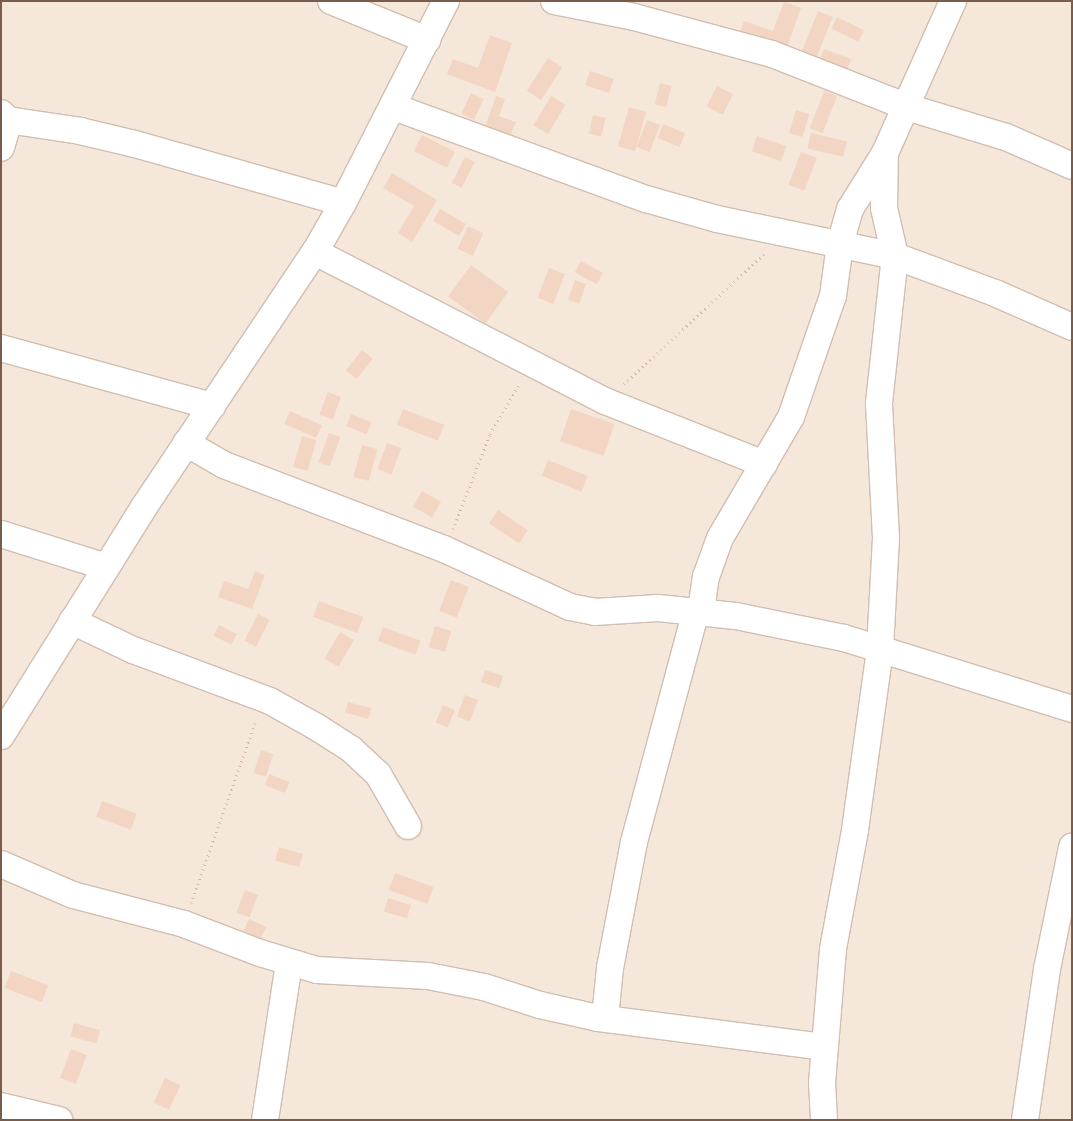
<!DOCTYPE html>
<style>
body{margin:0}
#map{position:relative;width:1073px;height:1121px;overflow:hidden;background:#fdf6ec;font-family:"Asap Condensed",sans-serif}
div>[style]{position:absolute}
.residential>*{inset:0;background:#f5e8da;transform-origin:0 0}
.building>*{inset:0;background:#f3d5c3;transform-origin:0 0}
.path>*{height:3px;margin-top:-1.5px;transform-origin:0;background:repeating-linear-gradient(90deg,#d9b8a5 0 1px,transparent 0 5px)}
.roads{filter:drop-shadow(1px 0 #d1beb0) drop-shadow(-1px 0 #d1beb0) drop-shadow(0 1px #d1beb0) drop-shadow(0 -1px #d1beb0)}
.minor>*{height:26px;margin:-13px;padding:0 13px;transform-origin:13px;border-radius:13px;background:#fff}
span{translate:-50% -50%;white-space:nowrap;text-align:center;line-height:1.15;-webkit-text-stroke:5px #fffaf3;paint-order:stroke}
.frame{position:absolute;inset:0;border:2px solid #7a5c4d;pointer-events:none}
</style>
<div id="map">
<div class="residential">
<i style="left:1px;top:1px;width:1071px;height:1119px"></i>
</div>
<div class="building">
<i style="clip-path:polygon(784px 2px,801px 8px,785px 53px,738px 36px,744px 21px,773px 31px)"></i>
<i style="left:818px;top:11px;width:16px;height:48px;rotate:22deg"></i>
<i style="left:837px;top:17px;width:30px;height:13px;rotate:26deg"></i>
<i style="clip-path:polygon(490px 35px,512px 43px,495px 92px,447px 74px,453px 59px,478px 68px)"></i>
<i style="left:824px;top:49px;width:29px;height:16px;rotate:20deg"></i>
<i style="left:548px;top:58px;width:17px;height:39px;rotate:33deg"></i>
<i style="left:590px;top:71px;width:25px;height:15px;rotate:18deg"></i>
<i style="left:660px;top:83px;width:12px;height:22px;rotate:14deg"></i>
<i style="left:717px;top:86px;width:18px;height:23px;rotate:27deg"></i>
<i style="left:824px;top:91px;width:14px;height:40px;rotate:21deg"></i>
<i style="left:471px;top:93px;width:14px;height:23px;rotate:25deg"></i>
<i style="clip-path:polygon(496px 96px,505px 99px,499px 116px,516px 122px,510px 136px,485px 127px)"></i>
<i style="left:551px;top:96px;width:17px;height:34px;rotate:31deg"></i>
<i style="left:629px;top:107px;width:18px;height:41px;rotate:16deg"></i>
<i style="left:796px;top:110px;width:14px;height:24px;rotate:17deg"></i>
<i style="left:593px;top:115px;width:13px;height:19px;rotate:13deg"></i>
<i style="left:647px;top:120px;width:14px;height:29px;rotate:21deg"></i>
<i style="left:663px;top:124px;width:24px;height:15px;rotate:22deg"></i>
<i style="left:811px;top:133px;width:37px;height:16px;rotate:13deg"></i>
<i style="left:422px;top:135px;width:37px;height:18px;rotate:27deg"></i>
<i style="left:757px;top:136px;width:31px;height:16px;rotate:19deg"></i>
<i style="left:801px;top:152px;width:17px;height:35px;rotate:21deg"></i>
<i style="left:465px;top:157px;width:11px;height:29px;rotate:27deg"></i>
<i style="clip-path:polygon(392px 173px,437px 200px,412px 242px,398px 233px,414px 206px,383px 188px)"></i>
<i style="left:440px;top:209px;width:30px;height:14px;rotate:30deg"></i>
<i style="left:468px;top:226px;width:17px;height:25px;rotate:25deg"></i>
<i style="left:581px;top:261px;width:25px;height:13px;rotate:29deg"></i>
<i style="left:471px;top:265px;width:46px;height:39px;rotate:36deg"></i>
<i style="left:549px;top:268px;width:17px;height:32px;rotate:21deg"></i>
<i style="left:575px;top:280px;width:12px;height:21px;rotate:20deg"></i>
<i style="left:362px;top:350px;width:14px;height:26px;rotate:39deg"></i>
<i style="left:328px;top:392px;width:14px;height:24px;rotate:21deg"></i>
<i style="left:403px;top:409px;width:44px;height:17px;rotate:21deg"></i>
<i style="left:571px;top:409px;width:46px;height:34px;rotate:19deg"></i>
<i style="left:290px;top:411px;width:35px;height:14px;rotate:24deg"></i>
<i style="left:351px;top:414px;width:22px;height:13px;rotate:22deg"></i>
<i style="left:329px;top:433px;width:12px;height:31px;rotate:20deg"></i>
<i style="left:302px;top:436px;width:15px;height:32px;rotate:16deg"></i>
<i style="left:387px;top:443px;width:15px;height:28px;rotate:20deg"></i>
<i style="left:362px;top:445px;width:16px;height:33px;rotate:15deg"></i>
<i style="left:548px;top:460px;width:43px;height:17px;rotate:22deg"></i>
<i style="left:422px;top:491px;width:22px;height:18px;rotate:30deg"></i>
<i style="left:498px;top:510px;width:36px;height:16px;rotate:34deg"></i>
<i style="clip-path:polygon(255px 571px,265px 575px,252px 609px,218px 597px,224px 581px,248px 589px)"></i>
<i style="left:451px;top:580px;width:19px;height:33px;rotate:21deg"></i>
<i style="left:319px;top:601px;width:47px;height:17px;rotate:20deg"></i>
<i style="left:258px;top:614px;width:13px;height:30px;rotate:27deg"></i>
<i style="left:219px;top:625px;width:20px;height:12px;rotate:27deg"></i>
<i style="left:435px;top:626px;width:17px;height:22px;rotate:17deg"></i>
<i style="left:383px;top:627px;width:40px;height:15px;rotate:20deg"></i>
<i style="left:340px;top:632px;width:16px;height:31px;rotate:30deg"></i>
<i style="left:485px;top:670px;width:19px;height:13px;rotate:18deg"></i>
<i style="left:465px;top:695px;width:14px;height:23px;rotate:21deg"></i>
<i style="left:348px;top:702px;width:24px;height:11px;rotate:15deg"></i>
<i style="left:443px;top:705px;width:13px;height:19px;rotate:23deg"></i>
<i style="left:261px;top:750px;width:13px;height:24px;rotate:18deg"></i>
<i style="left:269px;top:774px;width:22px;height:12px;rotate:21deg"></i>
<i style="left:102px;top:801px;width:37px;height:17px;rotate:20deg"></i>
<i style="left:279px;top:847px;width:25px;height:14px;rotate:16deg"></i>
<i style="left:395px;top:873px;width:41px;height:18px;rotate:20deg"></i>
<i style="left:245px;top:890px;width:14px;height:24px;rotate:21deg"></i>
<i style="left:388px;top:898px;width:24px;height:14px;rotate:17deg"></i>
<i style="left:249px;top:919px;width:19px;height:13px;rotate:25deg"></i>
<i style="left:11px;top:971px;width:40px;height:18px;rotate:21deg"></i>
<i style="left:74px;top:1023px;width:27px;height:14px;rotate:15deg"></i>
<i style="left:71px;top:1049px;width:17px;height:31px;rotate:21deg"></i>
<i style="left:165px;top:1078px;width:17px;height:27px;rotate:25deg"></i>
</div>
<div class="path">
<i style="left:624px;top:384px;width:191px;rotate:-42.9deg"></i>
<i style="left:453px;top:529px;width:102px;rotate:-68.7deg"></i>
<i style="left:490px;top:434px;width:59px;rotate:-59.5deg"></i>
<i style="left:191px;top:903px;width:194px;rotate:-70.4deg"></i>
</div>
<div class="roads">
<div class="minor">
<i style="left:331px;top:1px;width:104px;rotate:22.1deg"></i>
<i style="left:554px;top:1px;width:82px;rotate:11.3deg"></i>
<i style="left:634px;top:17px;width:143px;rotate:15deg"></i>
<i style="left:772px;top:54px;width:145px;rotate:21.4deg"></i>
<i style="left:907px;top:107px;width:103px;rotate:16.9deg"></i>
<i style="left:1006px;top:137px;width:72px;rotate:23.7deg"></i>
<i style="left:394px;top:107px;width:268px;rotate:20.1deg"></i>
<i style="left:646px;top:199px;width:74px;rotate:15.7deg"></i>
<i style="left:717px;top:219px;width:182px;rotate:11.7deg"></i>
<i style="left:895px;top:256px;width:107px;rotate:20.3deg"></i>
<i style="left:995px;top:293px;width:84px;rotate:23.8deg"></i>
<i style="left:1px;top:113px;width:11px;rotate:45deg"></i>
<i style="left:9px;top:121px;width:28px;rotate:107deg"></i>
<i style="left:1px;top:119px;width:80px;rotate:8.6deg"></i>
<i style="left:80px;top:131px;width:57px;rotate:13.3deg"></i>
<i style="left:135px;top:144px;width:216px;rotate:15.8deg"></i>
<i style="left:315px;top:252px;width:326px;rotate:27.2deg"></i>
<i style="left:605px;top:401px;width:171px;rotate:21.6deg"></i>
<i style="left:1px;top:348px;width:219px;rotate:15.4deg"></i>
<i style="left:186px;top:443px;width:44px;rotate:30.1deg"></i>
<i style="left:224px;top:465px;width:235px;rotate:20.9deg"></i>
<i style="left:444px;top:549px;width:139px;rotate:24.7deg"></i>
<i style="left:570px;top:607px;width:25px;rotate:11deg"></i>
<i style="left:595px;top:612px;width:63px;rotate:-3.6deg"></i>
<i style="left:658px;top:608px;width:78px;rotate:5.9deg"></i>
<i style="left:736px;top:616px;width:110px;rotate:11.5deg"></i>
<i style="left:844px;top:638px;width:239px;rotate:17.3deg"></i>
<i style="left:1px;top:534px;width:110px;rotate:17.4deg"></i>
<i style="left:701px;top:611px;width:34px;rotate:-82deg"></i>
<i style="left:706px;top:577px;width:41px;rotate:-70.3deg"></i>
<i style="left:720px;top:538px;width:140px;rotate:-59.6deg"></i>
<i style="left:791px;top:417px;width:128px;rotate:-70.9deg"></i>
<i style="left:833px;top:296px;width:52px;rotate:-82.3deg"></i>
<i style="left:840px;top:244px;width:36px;rotate:-74deg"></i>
<i style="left:850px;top:209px;width:66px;rotate:-58deg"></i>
<i style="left:72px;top:621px;width:68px;rotate:25.4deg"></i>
<i style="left:133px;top:650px;width:146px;rotate:20.4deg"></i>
<i style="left:270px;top:701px;width:51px;rotate:29.1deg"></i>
<i style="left:315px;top:726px;width:43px;rotate:32.6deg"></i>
<i style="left:351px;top:749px;width:37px;rotate:43deg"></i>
<i style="left:378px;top:774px;width:60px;rotate:60deg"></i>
<i style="left:1px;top:736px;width:270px;rotate:-58deg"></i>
<i style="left:144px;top:507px;width:307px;rotate:-56.2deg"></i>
<i style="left:315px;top:252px;width:56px;rotate:-60.3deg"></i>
<i style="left:343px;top:203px;width:227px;rotate:-63deg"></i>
<i style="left:1px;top:864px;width:78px;rotate:23.3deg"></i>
<i style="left:73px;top:895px;width:115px;rotate:14.6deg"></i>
<i style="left:184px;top:924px;width:81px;rotate:20.9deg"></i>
<i style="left:260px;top:953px;width:59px;rotate:16.6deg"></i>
<i style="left:317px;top:970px;width:111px;rotate:3.1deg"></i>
<i style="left:428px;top:976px;width:57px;rotate:11.1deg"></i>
<i style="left:484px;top:987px;width:59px;rotate:17.8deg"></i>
<i style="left:540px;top:1005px;width:59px;rotate:12.6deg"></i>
<i style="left:598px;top:1018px;width:228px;rotate:7.3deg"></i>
<i style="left:605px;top:1018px;width:50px;rotate:-84.3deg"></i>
<i style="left:610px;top:968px;width:128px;rotate:-79.2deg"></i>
<i style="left:634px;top:842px;width:239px;rotate:-75deg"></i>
<i style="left:1px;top:1106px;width:60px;rotate:13.6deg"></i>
<i style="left:265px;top:1120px;width:159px;rotate:-81.3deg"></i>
<i style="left:824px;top:1120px;width:37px;rotate:-93deg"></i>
<i style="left:822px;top:1083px;width:134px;rotate:-85.3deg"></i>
<i style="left:833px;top:949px;width:121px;rotate:-79.5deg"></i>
<i style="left:855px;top:830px;width:183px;rotate:-82.1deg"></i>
<i style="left:880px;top:649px;width:111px;rotate:-86.9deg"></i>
<i style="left:886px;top:538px;width:135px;rotate:-93deg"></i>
<i style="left:879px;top:403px;width:148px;rotate:-83.8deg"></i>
<i style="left:895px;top:256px;width:49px;rotate:-102.9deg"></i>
<i style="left:884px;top:208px;width:55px;rotate:-89deg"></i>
<i style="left:885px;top:153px;width:167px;rotate:-65.9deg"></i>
<i style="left:1025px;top:1120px;width:153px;rotate:-81.7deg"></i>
<i style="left:1047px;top:969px;width:125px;rotate:-78.4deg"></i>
</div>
</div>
<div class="frame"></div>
</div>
